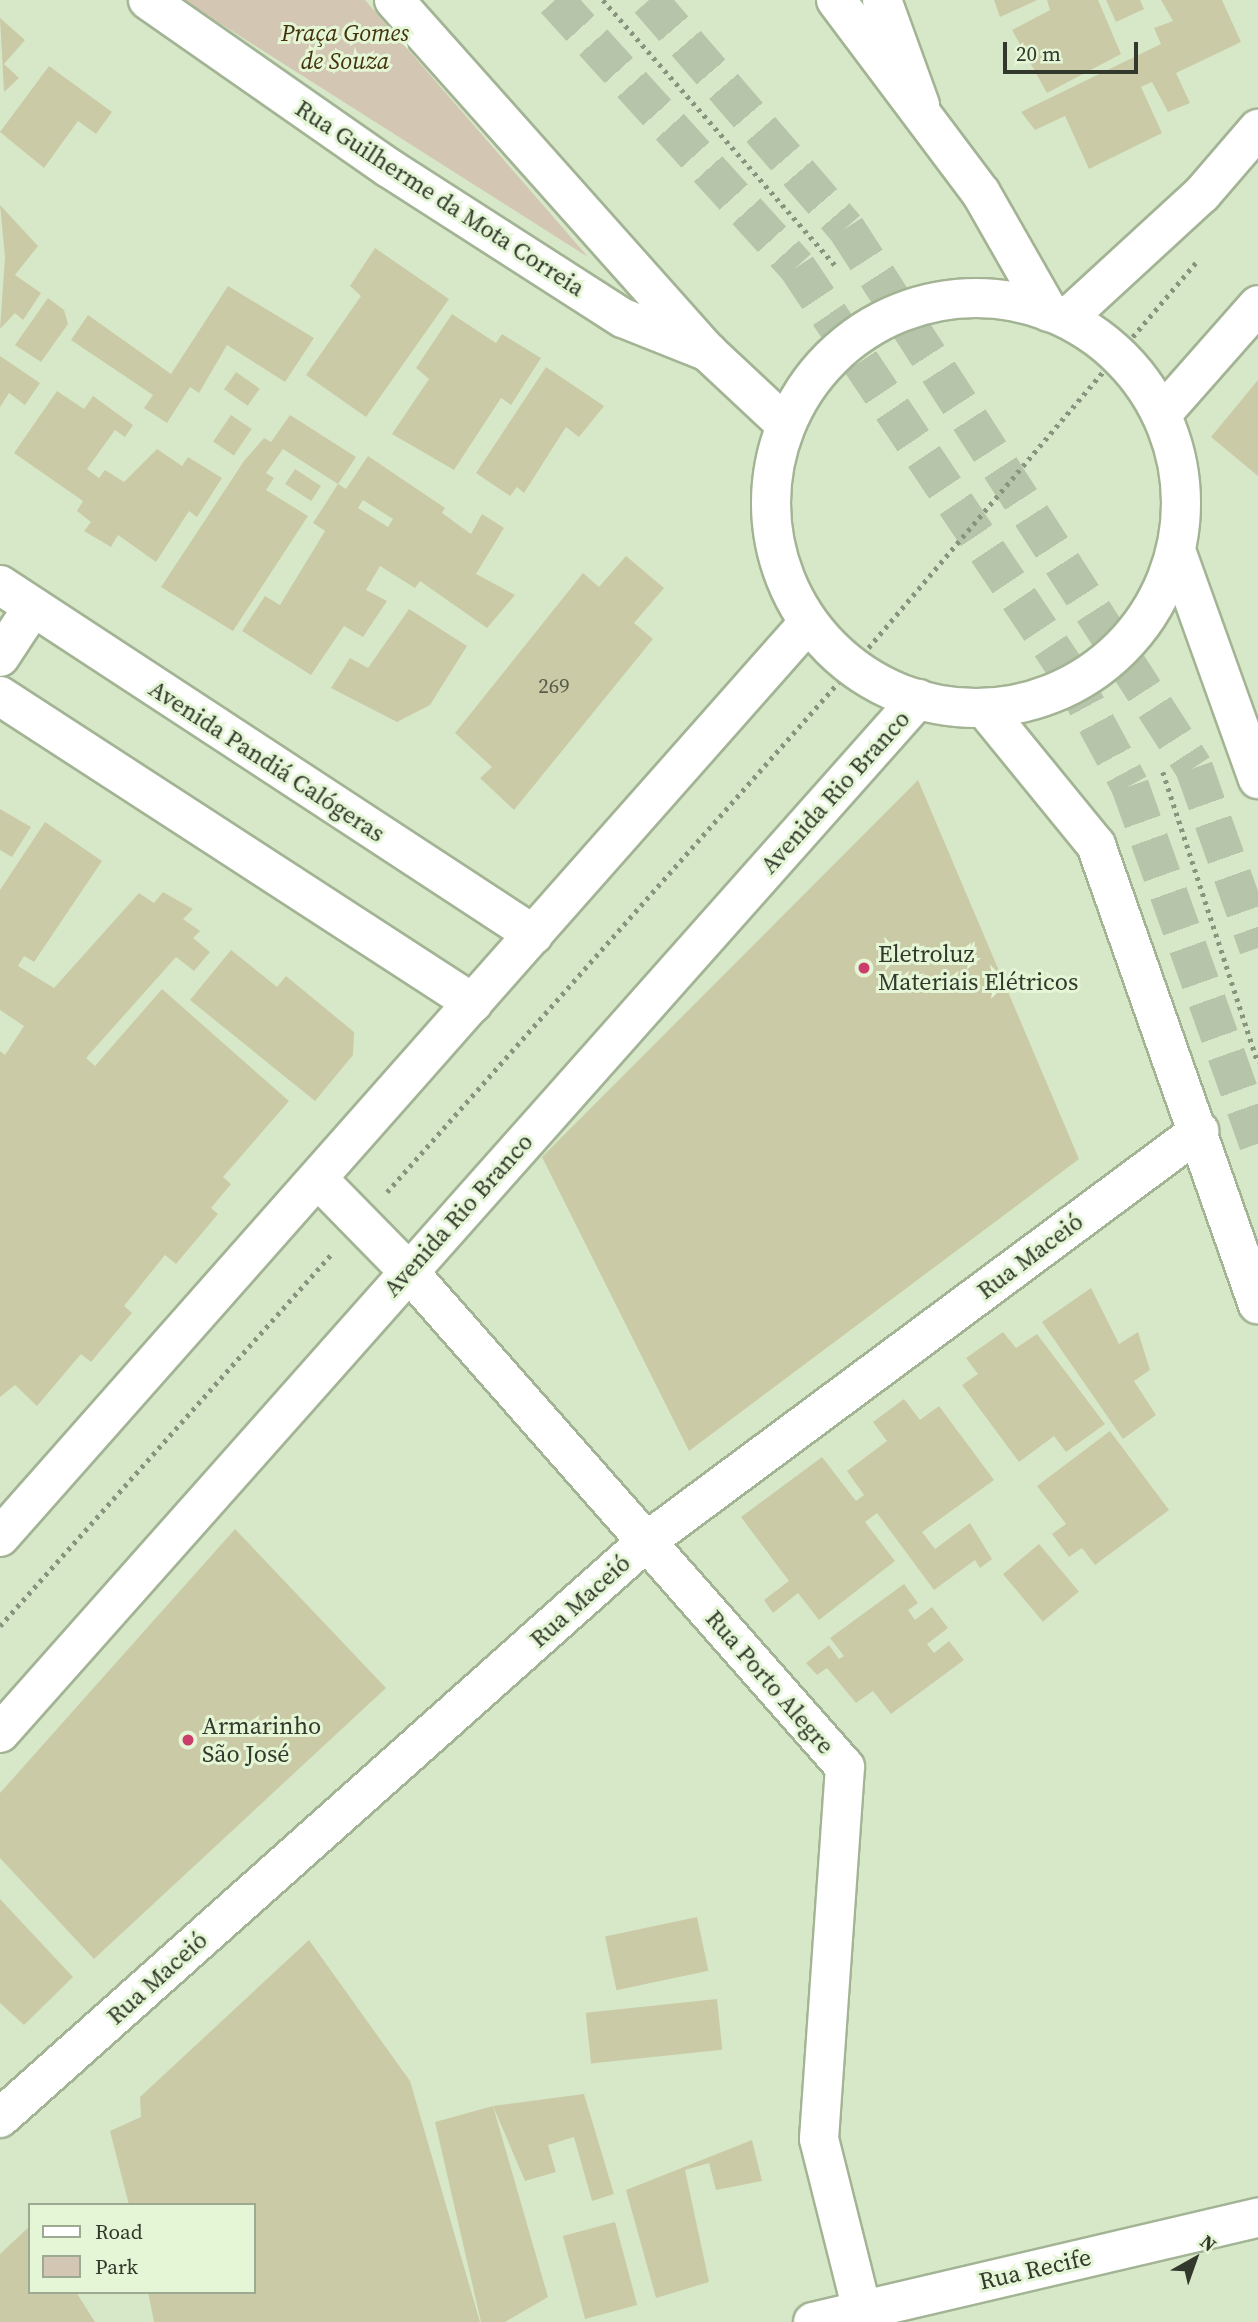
<!DOCTYPE html>
<meta charset="utf-8">
<style>
body{margin:0}
#map{position:relative;width:1258px;height:2322px;overflow:hidden;background:#d7e8c8;font-family:"Source Serif 4",serif}
div>[style]{position:absolute}
.green>*{inset:0;background:#d3c6b2}
.building>*{inset:0;background:#cbcaa7;transform-origin:0 0}
.primary-tunnel>*{height:38px;margin-top:-19px;transform-origin:0;background:repeating-linear-gradient(90deg,#b6c5a9 0 38px,transparent 0 57px)}
.path>*{height:4.5px;margin-top:-2.25px;transform-origin:0;background:repeating-linear-gradient(90deg,#88947e 0 3.5px,transparent 0 8.5px)}
.roads{filter:drop-shadow(2px 0 #a3b495) drop-shadow(-2px 0 #a3b495) drop-shadow(0 2px #a3b495) drop-shadow(0 -2px #a3b495)}
.minor>*{height:38px;margin:-19px;padding:0 19px;transform-origin:19px;border-radius:19px;background:#fff}
.tertiary>*{height:38px;margin:-19px;padding:0 19px;transform-origin:19px;border-radius:19px;background:#fff}
.primary>*{height:38px;margin:-19px;padding:0 19px;transform-origin:19px;border-radius:19px;background:#fff}
.primary>.ring{margin:-19px;padding:0;box-sizing:content-box;background:none;border:38px solid #fff;border-radius:50%}
.dots>*{width:19px;height:19px;translate:-50% -50%;box-sizing:border-box;border:4px solid #e4f6d5;border-radius:50%}
span{translate:-50% -50%;white-space:nowrap;text-align:center;line-height:1.15;-webkit-text-stroke:6px #e4f6d5;paint-order:stroke}
.number-label{font-size:21px;color:#585c4b}
.number-label span{-webkit-text-stroke-width:0}
.park-label{font-size:24px;color:#44320d;font-style:italic}
.street-label{font-size:24px;color:#32382c}
.poi-label{font-size:24px;color:#32382c}
.left{translate:0 -50%;text-align:left}
.legend{position:absolute;left:28px;top:2203px;width:228px;height:91px;box-sizing:border-box;background:#e4f6d5;border:2px solid #9daa91;margin:0;padding:9px 12px;list-style:none;font-size:21px;color:#32382c}
.legend li{display:flex;align-items:center;gap:14px;height:35px}
.legend b{width:35px;border:2px solid #9daa91}
.north{position:absolute;left:1160px;top:2224px;width:70px;height:70px;-webkit-text-stroke:5px #e4f6d5;paint-order:stroke;rotate:40deg;font-size:19px;font-weight:700;line-height:28px;text-align:center;color:#32382c}
.north::after{content:'';display:block;margin:auto;width:24px;height:32px;background:#32382c;clip-path:polygon(50% 0,100% 100%,50% 72%,0 100%)}
.scale{position:absolute;left:1003px;top:42px;width:135px;height:32px;box-sizing:border-box;border:4px solid #32382c;border-top:0;padding-left:9px;font-size:21px;line-height:24px;white-space:nowrap;color:#32382c;-webkit-text-stroke:5px #e4f6d5;paint-order:stroke}
</style>
<div id="map">
<div class="green">
<i style="clip-path:polygon(183px 0,365px 0,588px 257px)"></i>
</div>
<div class="building">
<i style="clip-path:polygon(994px 0,1037px 0,1000px 17px)"></i>
<i style="clip-path:polygon(1047px 0,1098px 0,1121px 54px,1047px 93px,1012px 30px,1050px 10px)"></i>
<i style="clip-path:polygon(1106px 0,1140px 0,1144px 9px,1116px 22px)"></i>
<i style="clip-path:polygon(1161px 0,1222px 0,1241px 42px,1176px 73px,1190px 103px,1168px 112px,1152px 82px,1141px 87px,1162px 133px,1089px 169px,1065px 116px,1035px 130px,1021px 112px,1161px 44px,1154px 28px,1173px 21px)"></i>
<i style="clip-path:polygon(0 18px,25px 40px,4px 64px,19px 78px,4px 92px)"></i>
<i style="clip-path:polygon(49px 66px,112px 112px,96px 134px,78px 121px,44px 168px,0 132px)"></i>
<i style="clip-path:polygon(0 205px,38px 246px,15px 275px,41px 293px,23px 320px,15px 313px,0 329px,5px 257px)"></i>
<i style="clip-path:polygon(375px 248px,449px 299px,366px 417px,306px 375px,361px 296px,350px 286px)"></i>
<i style="clip-path:polygon(228px 286px,314px 338px,285px 382px,227px 345px,199px 393px,190px 387px,167px 423px,144px 408px,153px 395px,71px 340px,88px 315px,171px 374px)"></i>
<i style="clip-path:polygon(48px 298px,64px 310px,68px 324px,41px 362px,15px 345px)"></i>
<i style="clip-path:polygon(452px 314px,496px 343px,502px 334px,541px 358px,511px 405px,501px 398px,454px 470px,392px 434px,429px 379px,416px 368px)"></i>
<i style="clip-path:polygon(0 356px,40px 383px,25px 405px,9px 393px,0 407px)"></i>
<i style="clip-path:polygon(546px 367px,604px 406px,579px 437px,566px 427px,524px 493px,517px 487px,510px 496px,476px 473px)"></i>
<i style="left:236px;top:372px;width:29px;height:21px;rotate:35deg"></i>
<i style="clip-path:polygon(1258px 380px,1258px 476px,1211px 437px)"></i>
<i style="clip-path:polygon(57px 391px,84px 409px,93px 396px,133px 425px,125px 437px,115px 430px,87px 469px,99px 478px,105px 470px,124px 482px,157px 449px,182px 466px,188px 457px,222px 478px,197px 517px,189px 511px,156px 562px,118px 535px,111px 547px,84px 531px,91px 522px,77px 511px,83px 501px,14px 453px)"></i>
<i style="left:231px;top:415px;width:25px;height:32px;rotate:34deg"></i>
<i style="clip-path:polygon(290px 415px,356px 457px,338px 484px,283px 449px,266px 473px,274px 478px,266px 490px,308px 516px,233px 631px,161px 587px,244px 461px,264px 438px,271px 442px)"></i>
<i style="clip-path:polygon(evenodd,368px 456px,445px 508px,442px 513px,471px 534px,482px 514px,504px 528px,476px 574px,515px 595px,487px 628px,420px 581px,415px 588px,380px 566px,366px 590px,387px 601px,363px 637px,344px 626px,311px 675px,242px 631px,265px 596px,280px 605px,325px 531px,313px 523px,338px 484px,346px 489px,368px 456px,363px 500px,393px 519px,388px 527px,358px 508px,363px 500px)"></i>
<i style="left:295px;top:469px;width:31px;height:18px;rotate:33deg"></i>
<i style="clip-path:polygon(626px 556px,664px 588px,634px 623px,653px 639px,514px 810px,480px 778px,492px 767px,455px 733px,583px 573px,599px 587px)"></i>
<i style="clip-path:polygon(409px 609px,467px 646px,430px 705px,397px 722px,331px 688px,350px 658px,368px 668px)"></i>
<i style="clip-path:polygon(918px 780px,1079px 1159px,689px 1451px,542px 1157px)"></i>
<i style="clip-path:polygon(0 809px,31px 827px,12px 857px,0 850px)"></i>
<i style="clip-path:polygon(45px 822px,102px 861px,34px 962px,24px 956px,18px 966px,54px 988px,139px 893px,154px 903px,163px 892px,193px 909px,183px 919px,200px 931px,193px 938px,210px 952px,194px 971px,176px 957px,86px 1058px,95px 1066px,162px 989px,289px 1101px,223px 1177px,231px 1184px,211px 1208px,218px 1214px,176px 1264px,165px 1255px,124px 1306px,132px 1313px,91px 1362px,81px 1354px,37px 1406px,15px 1385px,0 1397px,0 1051px,5px 1055px,24px 1026px,0 1010px,0 890px)"></i>
<i style="clip-path:polygon(231px 950px,277px 987px,286px 976px,354px 1032px,353px 1055px,315px 1101px,190px 1000px)"></i>
<i style="clip-path:polygon(1091px 1288px,1119px 1344px,1138px 1332px,1150px 1370px,1134px 1381px,1156px 1415px,1123px 1439px,1042px 1322px)"></i>
<i style="clip-path:polygon(1003px 1332px,1016px 1348px,1037px 1334px,1105px 1424px,1066px 1452px,1054px 1436px,1019px 1462px,962px 1385px,978px 1374px,966px 1358px)"></i>
<i style="clip-path:polygon(904px 1399px,920px 1420px,939px 1406px,994px 1480px,922px 1532px,935px 1549px,970px 1523px,992px 1559px,980px 1568px,975px 1560px,934px 1590px,877px 1513px,865px 1522px,895px 1561px,819px 1620px,798px 1593px,773px 1613px,764px 1600px,789px 1581px,741px 1517px,822px 1457px,856px 1501px,864px 1495px,847px 1471px,887px 1441px,873px 1422px)"></i>
<i style="clip-path:polygon(1110px 1431px,1169px 1510px,1095px 1565px,1082px 1548px,1069px 1557px,1052px 1534px,1066px 1524px,1037px 1486px)"></i>
<i style="clip-path:polygon(235px 1529px,386px 1688px,94px 1959px,0 1858px,0 1793px)"></i>
<i style="left:1039px;top:1544px;width:62px;height:47px;rotate:50deg"></i>
<i style="clip-path:polygon(904px 1584px,918px 1603px,908px 1610px,915px 1620px,932px 1607px,948px 1628px,927px 1644px,934px 1653px,949px 1641px,964px 1660px,891px 1714px,873px 1691px,856px 1703px,827px 1668px,817px 1675px,806px 1663px,829px 1645px,839px 1659px,844px 1656px,830px 1638px)"></i>
<i style="clip-path:polygon(0 1899px,73px 1977px,24px 2025px,0 2003px)"></i>
<i style="left:697px;top:1917px;width:55px;height:94px;rotate:78deg"></i>
<i style="clip-path:polygon(309px 1940px,410px 2081px,480px 2322px,154px 2322px,148px 2292px,254px 2292px,254px 2205px,129px 2205px,110px 2131px,141px 2117px,140px 2097px)"></i>
<i style="left:717px;top:1999px;width:51px;height:132px;rotate:84deg"></i>
<i style="clip-path:polygon(584px 2094px,614px 2194px,592px 2201px,574px 2137px,548px 2145px,556px 2172px,525px 2181px,493px 2106px)"></i>
<i style="clip-path:polygon(493px 2106px,548px 2297px,505px 2322px,481px 2322px,435px 2122px)"></i>
<i style="clip-path:polygon(752px 2140px,762px 2181px,716px 2190px,709px 2163px,685px 2170px,709px 2282px,656px 2298px,626px 2190px)"></i>
<i style="left:615px;top:2222px;width:86px;height:54px;rotate:75deg"></i>
<i style="clip-path:polygon(30px 2226px,30px 2292px,76px 2292px,95px 2322px,0 2322px,0 2254px)"></i>
</div>
<div class="primary-tunnel">
<i style="left:555px;top:0;width:360px;rotate:47.8deg"></i>
<i style="left:797px;top:267px;width:489px;rotate:56.2deg"></i>
<i style="left:1069px;top:673px;width:128px;rotate:61.6deg"></i>
<i style="left:1130px;top:786px;width:380px;rotate:70.3deg"></i>
<i style="left:649px;top:0;width:301px;rotate:49.2deg"></i>
<i style="left:846px;top:228px;width:642px;rotate:57.2deg"></i>
<i style="left:1194px;top:768px;width:191px;rotate:70.4deg"></i>
</div>
<div class="path">
<i style="left:603px;top:0;width:352px;rotate:48.8deg"></i>
<i style="left:1163px;top:772px;width:306px;rotate:71.9deg"></i>
<i style="left:387px;top:1192px;width:701px;rotate:-48.47deg"></i>
<i style="left:852px;top:667px;width:533px;rotate:-49.64deg"></i>
<i style="left:0;top:1626px;width:499px;rotate:-48.3deg"></i>
</div>
<div class="roads">
<div class="minor">
<i style="left:148px;top:0;width:294px;rotate:34.9deg"></i>
<i style="left:389px;top:168px;width:278px;rotate:32.7deg"></i>
<i style="left:623px;top:318px;width:92px;rotate:21.8deg"></i>
<i style="left:882px;top:0;width:112px;rotate:70.1deg"></i>
<i style="left:320px;top:1181px;width:126px;rotate:45.6deg"></i>
<i style="left:408px;top:1271px;width:661px;rotate:48.62deg"></i>
<i style="left:845px;top:1767px;width:373px;rotate:94deg"></i>
<i style="left:819px;top:2139px;width:189px;rotate:75.9deg"></i>
<i style="left:0;top:2118px;width:867px;rotate:-41.73deg"></i>
<i style="left:647px;top:1541px;width:688px;rotate:-36.6deg"></i>
<i style="left:813px;top:2322px;width:457px;rotate:-13.2deg"></i>
</div>
<div class="tertiary">
<i style="left:0;top:585px;width:638px;rotate:33.24deg"></i>
<i style="left:0;top:657px;width:60px;rotate:-56.6deg"></i>
<i style="left:0;top:696px;width:564px;rotate:32.99deg"></i>
</div>
<div class="primary">
<i style="left:394px;top:0;width:472px;rotate:48.3deg"></i>
<i style="left:708px;top:352px;width:104px;rotate:43.1deg"></i>
<i style="left:836px;top:0;width:241px;rotate:53.1deg"></i>
<i style="left:981px;top:193px;width:137px;rotate:60.3deg"></i>
<i class="ring" style="left:771px;top:298px;width:372px;height:372px"></i>
<i style="left:1067px;top:318px;width:183px;rotate:-42.6deg"></i>
<i style="left:1202px;top:194px;width:86px;rotate:-49.3deg"></i>
<i style="left:1162px;top:414px;width:145px;rotate:-48.6deg"></i>
<i style="left:1178px;top:556px;width:237px;rotate:70.3deg"></i>
<i style="left:985px;top:709px;width:176px;rotate:50.8deg"></i>
<i style="left:1096px;top:845px;width:487px;rotate:70.6deg"></i>
<i style="left:0;top:1537px;width:1220px;rotate:-48.52deg"></i>
<i style="left:0;top:1733px;width:1383px;rotate:-48.4deg"></i>
</div>
</div>
<div class="dots">
<i style="left:864px;top:968px;background:#cb3e6b"></i>
<i style="left:188px;top:1740px;background:#cb3e6b"></i>
</div>
<div class="number-label">
<span style="left:554px;top:686px">269</span>
</div>
<div class="park-label">
<span style="left:345px;top:47px">Praça Gomes<br>de Souza</span>
</div>
<div class="street-label">
<span style="left:440px;top:198px;rotate:33deg">Rua Guilherme da Mota Correia</span>
<span style="left:267px;top:761px;rotate:33deg">Avenida Pandiá Calógeras</span>
<span style="left:835px;top:792px;rotate:-48deg">Avenida Rio Branco</span>
<span style="left:458px;top:1215px;rotate:-48deg">Avenida Rio Branco</span>
<span style="left:1030px;top:1256px;rotate:-37deg">Rua Maceió</span>
<span style="left:580px;top:1601px;rotate:-42deg">Rua Maceió</span>
<span style="left:770px;top:1682px;rotate:49deg">Rua Porto Alegre</span>
<span style="left:157px;top:1978px;rotate:-42deg">Rua Maceió</span>
<span style="left:1035px;top:2269px;rotate:-13deg">Rua Recife</span>
</div>
<div class="poi-label">
<span class="left" style="left:878px;top:968px">Eletroluz<br>Materiais Elétricos</span>
<span class="left" style="left:202px;top:1740px">Armarinho<br>São José</span>
</div>
<ul class="legend">
<li><b style="height:9px;background:#fff"></b>Road</li>
<li><b style="height:19px;background:#d3c6b2"></b>Park</li>
</ul>
<div class="north">N</div>
<div class="scale">20 m</div>
</div>
